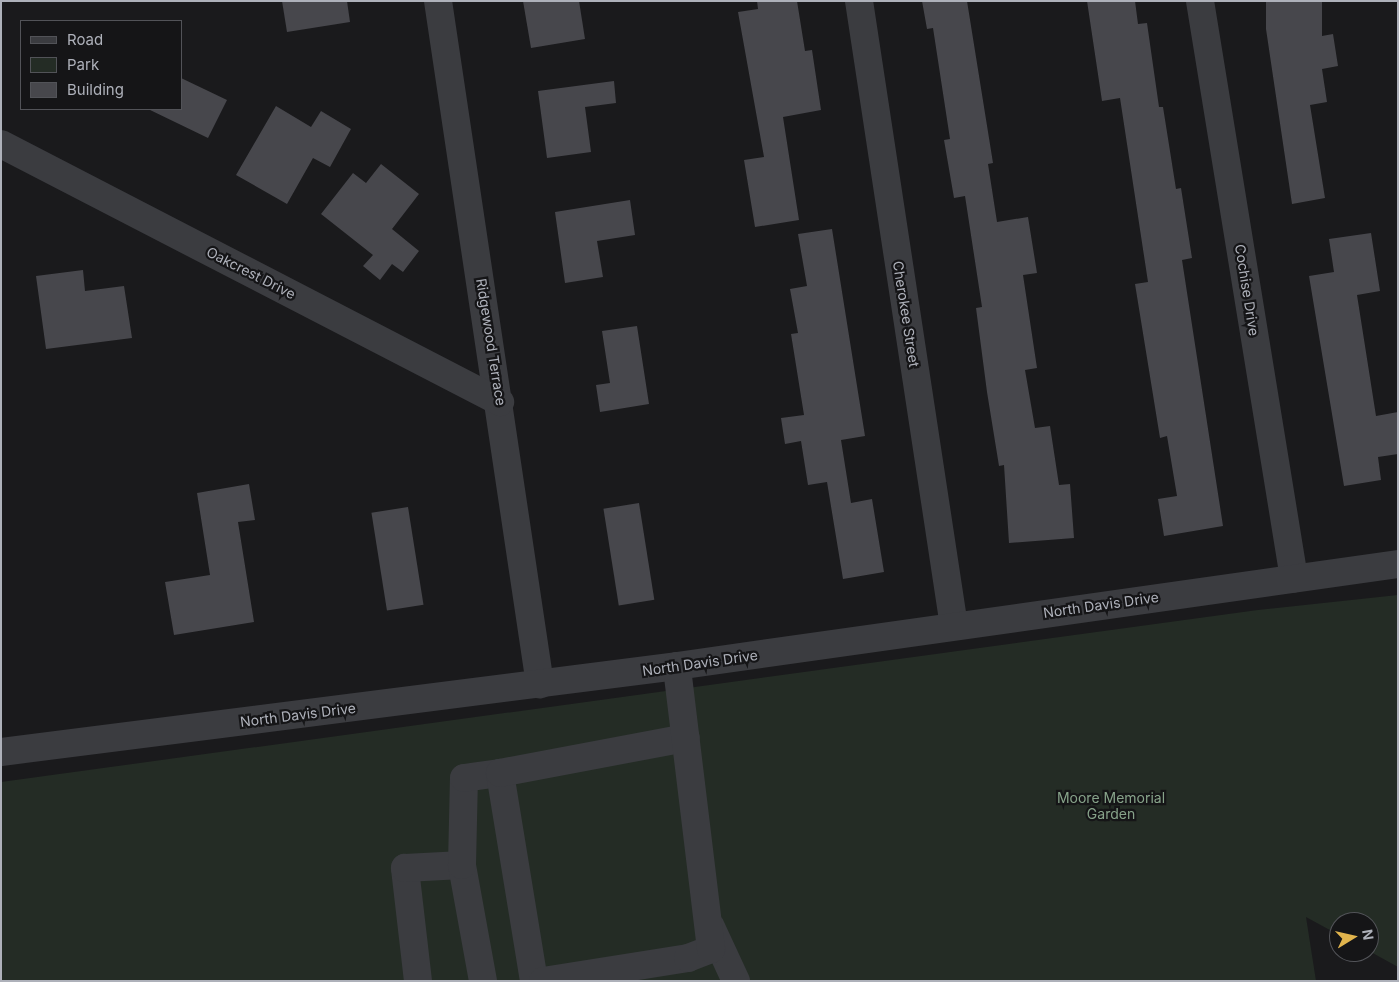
<!DOCTYPE html>
<style>
body{margin:0}
#map{position:relative;width:1399px;height:982px;overflow:hidden;background:#1a1a1c;font-family:Inter,sans-serif}
div>[style]{position:absolute}
.green>*{inset:0;background:#242c25}
.building>*{inset:0;background:#47474c;transform-origin:0 0}
.minor>*{height:28px;margin:-14px;padding:0 14px;transform-origin:14px;border-radius:14px;background:#3b3c40}
span{translate:-50% -50%;white-space:nowrap;text-align:center;line-height:1.15;-webkit-text-stroke:4.5px #151517;paint-order:stroke}
.street-label{font-size:14px;color:#aeb1ba}
.park-label{font-size:14px;color:#87a38a}
.frame{position:absolute;inset:0;border:2px solid #aeb1ba;pointer-events:none}
.legend{position:absolute;left:20px;top:20px;width:162px;height:90px;box-sizing:border-box;background:#151517;border:1px solid #525358;margin:0;padding:6px 9px;list-style:none;font-size:15px;color:#aeb1ba}
.legend li{display:flex;align-items:center;gap:10px;height:25px}
.legend b{width:25px;border:1px solid #525358}
.north{position:absolute;left:1329px;top:912px;width:50px;height:50px;box-sizing:border-box;background:#151517;border:1px solid #525358;border-radius:50%;rotate:81deg;font-size:14px;font-weight:700;line-height:20px;text-align:center;color:#aeb1ba}
.north::after{content:'';display:block;margin:auto;width:18px;height:22px;background:#e1b44d;clip-path:polygon(50% 0,100% 100%,50% 72%,0 100%)}
</style>
<div id="map">
<div class="green">
<i style="clip-path:polygon(1398px 595px,1398px 967px,1369px 951px,1369px 922px,1339px 922px,1339px 935px,1306px 917px,1316px 981px,1px 981px,1px 782px,1258px 610px)"></i>
</div>
<div class="building">
<i style="clip-path:polygon(282px 1px,347px 1px,350px 22px,287px 32px)"></i>
<i style="clip-path:polygon(523px 1px,579px 1px,585px 39px,531px 48px)"></i>
<i style="clip-path:polygon(757px 1px,797px 1px,805px 51px,812px 50px,821px 110px,783px 117px,799px 220px,755px 227px,744px 160px,764px 157px,738px 12px,758px 9px)"></i>
<i style="clip-path:polygon(922px 1px,967px 1px,993px 163px,988px 164px,997px 222px,1028px 217px,1037px 273px,1023px 275px,1037px 368px,1025px 370px,1035px 428px,1050px 426px,1059px 485px,1070px 484px,1074px 538px,1009px 543px,1004px 465px,999px 466px,987px 392px,976px 308px,982px 307px,965px 196px,954px 198px,944px 140px,950px 139px,933px 28px,927px 29px)"></i>
<i style="clip-path:polygon(1087px 1px,1135px 1px,1138px 24px,1147px 23px,1159px 107px,1163px 107px,1176px 189px,1181px 188px,1192px 258px,1182px 260px,1223px 526px,1164px 536px,1158px 499px,1177px 496px,1167px 436px,1160px 438px,1135px 284px,1148px 282px,1120px 98px,1102px 101px)"></i>
<i style="clip-path:polygon(1266px 1px,1322px 1px,1322px 36px,1333px 34px,1338px 66px,1322px 69px,1327px 102px,1310px 105px,1325px 198px,1292px 204px,1266px 29px)"></i>
<i style="clip-path:polygon(181px 78px,227px 100px,208px 138px,148px 109px,181px 109px)"></i>
<i style="clip-path:polygon(614px 81px,616px 103px,585px 107px,591px 152px,547px 158px,538px 91px)"></i>
<i style="clip-path:polygon(276px 106px,311px 127px,321px 111px,351px 129px,330px 167px,313px 158px,287px 204px,236px 175px)"></i>
<i style="clip-path:polygon(381px 164px,419px 194px,392px 229px,419px 251px,403px 272px,392px 264px,380px 280px,363px 266px,373px 255px,321px 214px,353px 173px,366px 183px)"></i>
<i style="clip-path:polygon(630px 200px,635px 235px,597px 241px,603px 277px,565px 283px,555px 212px)"></i>
<i style="clip-path:polygon(832px 229px,865px 436px,841px 440px,851px 503px,872px 499px,884px 572px,843px 579px,827px 482px,808px 485px,801px 441px,785px 444px,781px 418px,804px 415px,791px 334px,798px 333px,790px 289px,807px 286px,798px 234px)"></i>
<i style="clip-path:polygon(1371px 233px,1380px 291px,1357px 295px,1376px 416px,1398px 412px,1398px 454px,1378px 457px,1381px 480px,1344px 486px,1309px 276px,1334px 272px,1329px 239px)"></i>
<i style="clip-path:polygon(83px 270px,85px 291px,124px 286px,132px 338px,46px 349px,36px 276px)"></i>
<i style="clip-path:polygon(637px 326px,649px 404px,600px 412px,596px 385px,610px 383px,602px 331px)"></i>
<i style="clip-path:polygon(249px 484px,255px 520px,238px 522px,254px 622px,174px 635px,165px 582px,210px 575px,197px 493px)"></i>
<i style="left:639px;top:503px;width:98px;height:36px;rotate:81deg"></i>
<i style="left:408px;top:507px;width:99px;height:37px;rotate:81deg"></i>
</div>
<div class="minor">
<i style="left:438px;top:1px;width:691px;rotate:81.51deg"></i>
<i style="left:859px;top:1px;width:632px;rotate:81.36deg"></i>
<i style="left:1200px;top:1px;width:585px;rotate:80.75deg"></i>
<i style="left:1px;top:144px;width:562px;rotate:27.34deg"></i>
<i style="left:1px;top:752px;width:681px;rotate:-7.25deg"></i>
<i style="left:677px;top:666px;width:728px;rotate:-8.05deg"></i>
<i style="left:711px;top:927px;width:60px;rotate:65.2deg"></i>
<i style="left:418px;top:981px;width:114px;rotate:-96.6deg"></i>
<i style="left:405px;top:868px;width:57px;rotate:-3deg"></i>
<i style="left:483px;top:981px;width:118px;rotate:-100.3deg"></i>
<i style="left:462px;top:865px;width:87px;rotate:-88.7deg"></i>
<i style="left:464px;top:778px;width:36px;rotate:-8deg"></i>
<i style="left:534px;top:981px;width:211px;rotate:-99.3deg"></i>
<i style="left:500px;top:773px;width:189px;rotate:-10.7deg"></i>
<i style="left:543px;top:981px;width:147px;rotate:-9deg"></i>
<i style="left:688px;top:958px;width:25px;rotate:-21deg"></i>
<i style="left:711px;top:949px;width:285px;rotate:-96.9deg"></i>
</div>
<div class="street-label">
<span style="left:251px;top:273px;rotate:27deg">Oakcrest Drive</span>
<span style="left:1247px;top:290px;rotate:81deg">Cochise Drive</span>
<span style="left:906px;top:314px;rotate:81deg">Cherokee Street</span>
<span style="left:491px;top:342px;rotate:81deg">Ridgewood Terrace</span>
<span style="left:1101px;top:605px;rotate:-8deg">North Davis Drive</span>
<span style="left:700px;top:663px;rotate:-8deg">North Davis Drive</span>
<span style="left:298px;top:715px;rotate:-7deg">North Davis Drive</span>
</div>
<div class="park-label">
<span style="left:1111px;top:806px">Moore Memorial<br>Garden</span>
</div>
<div class="frame"></div>
<ul class="legend">
<li><b style="height:6px;background:#3b3c40"></b>Road</li>
<li><b style="height:14px;background:#242c25"></b>Park</li>
<li><b style="height:14px;background:#47474c"></b>Building</li>
</ul>
<div class="north">N</div>
</div>
